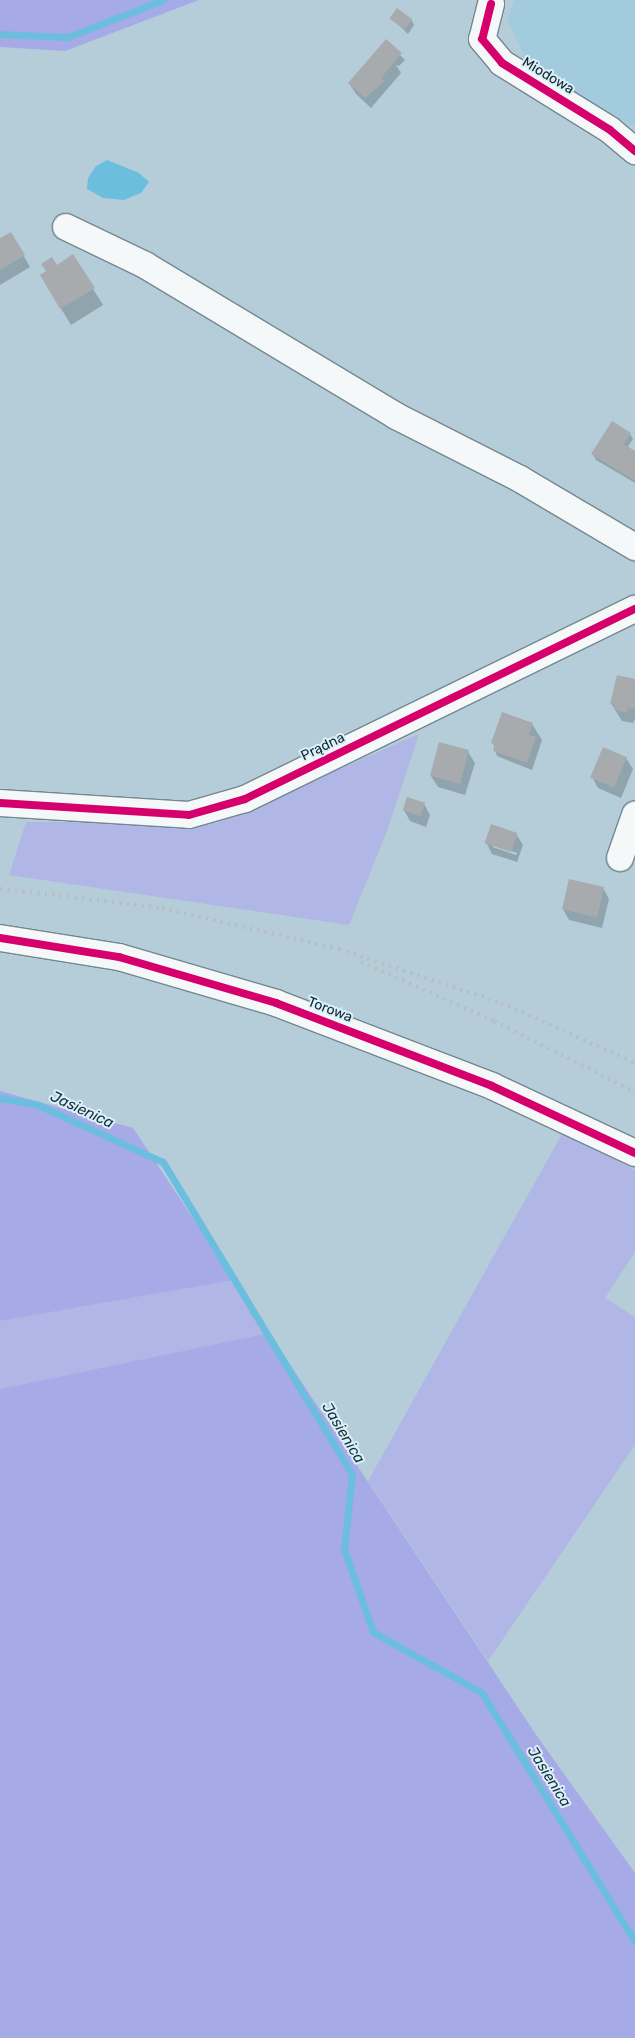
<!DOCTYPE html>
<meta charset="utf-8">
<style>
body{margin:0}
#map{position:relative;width:635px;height:2038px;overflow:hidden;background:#b5cdd9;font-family:Rubik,sans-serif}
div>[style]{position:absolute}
.built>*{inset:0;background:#a3cbde}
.green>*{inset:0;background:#b0b6e6}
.forest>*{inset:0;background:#a6aae6}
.water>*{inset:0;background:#6cbedf}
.shadow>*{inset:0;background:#0003}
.stream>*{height:7px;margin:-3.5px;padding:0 3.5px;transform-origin:3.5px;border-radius:3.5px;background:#6cbedf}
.building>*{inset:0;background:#a8abae;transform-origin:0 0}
.roads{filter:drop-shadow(1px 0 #74878f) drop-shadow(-1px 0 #74878f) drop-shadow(0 1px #74878f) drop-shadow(0 -1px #74878f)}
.minor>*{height:26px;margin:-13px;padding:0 13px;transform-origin:13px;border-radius:13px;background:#f4f8f9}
.rail>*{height:4px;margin-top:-2px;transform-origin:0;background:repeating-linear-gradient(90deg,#b8bec1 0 2.5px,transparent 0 7.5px)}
.cycleway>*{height:8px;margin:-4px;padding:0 4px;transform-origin:4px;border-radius:4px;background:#d6006c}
span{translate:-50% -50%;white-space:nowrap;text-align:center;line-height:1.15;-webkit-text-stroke:4px #daf0fb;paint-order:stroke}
.street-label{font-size:14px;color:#13242c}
.water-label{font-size:15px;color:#18303a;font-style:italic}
</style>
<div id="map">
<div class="built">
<i style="clip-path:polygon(514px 0,635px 0,635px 127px,530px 68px,507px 20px)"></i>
</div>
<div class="green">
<i style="clip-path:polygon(419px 734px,387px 831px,349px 925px,9px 875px,26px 822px,217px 823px)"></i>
<i style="clip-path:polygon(563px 1132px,635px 1170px,635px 1252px,605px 1298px,635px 1317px,635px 1445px,488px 1661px,368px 1481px)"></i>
<i style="clip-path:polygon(234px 1280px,269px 1333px,0 1389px,0 1321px)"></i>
</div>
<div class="forest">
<i style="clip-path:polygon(0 0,199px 0,65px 51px,0 47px)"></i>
<i style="clip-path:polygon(0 1091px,133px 1128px,234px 1280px,0 1321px)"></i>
<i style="clip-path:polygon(269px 1333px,539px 1739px,635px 1873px,635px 2038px,0 2038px,0 1389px)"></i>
</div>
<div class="water">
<i style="clip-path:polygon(107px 160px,139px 173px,149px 182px,141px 193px,124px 200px,103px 198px,87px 189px,88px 178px,96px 166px)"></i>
</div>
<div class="shadow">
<i style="clip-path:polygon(392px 19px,411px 19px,414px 25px,408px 34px)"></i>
<i style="clip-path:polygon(386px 41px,405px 60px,399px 66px,396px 65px,401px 73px,371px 108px,356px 94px,349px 83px)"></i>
<i style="clip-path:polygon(11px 233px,30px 267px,0 285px,0 240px)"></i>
<i style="clip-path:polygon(56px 266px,93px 289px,103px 305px,71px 325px,51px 292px,47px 272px)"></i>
<i style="clip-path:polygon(630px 434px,633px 439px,627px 448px,635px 453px,635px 483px,596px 460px,593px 454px)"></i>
<i style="clip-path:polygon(635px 680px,635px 719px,633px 723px,622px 721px,611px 703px)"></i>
<i style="clip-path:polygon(532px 724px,542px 740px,532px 770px,497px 756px,493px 743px)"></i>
<i style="clip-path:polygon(468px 752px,475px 763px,465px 795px,438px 787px,431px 776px)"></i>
<i style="clip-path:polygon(626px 758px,633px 769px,621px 798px,598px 788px,592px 777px)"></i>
<i style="clip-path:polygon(424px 804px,430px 815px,426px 827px,410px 821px,404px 810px)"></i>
<i style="clip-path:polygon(evenodd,516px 834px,523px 845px,517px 862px,492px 854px,486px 842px,516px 834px,493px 844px,517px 853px,516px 855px,493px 847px,493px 844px)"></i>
<i style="clip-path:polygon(603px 888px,609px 899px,602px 928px,569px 920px,563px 909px)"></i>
</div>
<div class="stream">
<i style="left:0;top:34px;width:68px;rotate:2.5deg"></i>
<i style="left:68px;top:37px;width:102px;rotate:-21.3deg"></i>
<i style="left:0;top:1098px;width:39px;rotate:10deg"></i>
<i style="left:38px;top:1105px;width:137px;rotate:24.5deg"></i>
<i style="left:163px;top:1162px;width:365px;rotate:58.8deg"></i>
<i style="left:352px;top:1474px;width:75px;rotate:96.1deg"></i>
<i style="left:344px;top:1549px;width:88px;rotate:70.7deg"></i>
<i style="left:373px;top:1632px;width:125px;rotate:29.2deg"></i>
<i style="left:482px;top:1693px;width:292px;rotate:58.4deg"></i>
</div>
<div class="building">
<i style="left:397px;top:8px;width:19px;height:13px;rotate:36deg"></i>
<i style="clip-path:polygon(386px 39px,402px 53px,381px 78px,385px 81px,365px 98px,348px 83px)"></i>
<i style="clip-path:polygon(11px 232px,25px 255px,0 270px,0 238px)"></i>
<i style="clip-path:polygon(73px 254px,95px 288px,60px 309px,40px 275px,46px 271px,41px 264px,52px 257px,57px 265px)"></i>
<i style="clip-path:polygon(612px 421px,631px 433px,624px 444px,635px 451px,635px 481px,591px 454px)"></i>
<i style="clip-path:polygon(617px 675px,635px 679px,635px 709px,628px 708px,627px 713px,614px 710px,615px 705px,610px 704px)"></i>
<i style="clip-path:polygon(502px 712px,533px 723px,529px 735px,536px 737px,527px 763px,493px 751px,495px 744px,491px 743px)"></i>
<i style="left:439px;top:742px;width:31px;height:35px;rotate:15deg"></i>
<i style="left:603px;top:747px;width:26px;height:33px;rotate:23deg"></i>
<i style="left:407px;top:797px;width:19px;height:14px;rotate:18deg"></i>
<i style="left:491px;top:824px;width:28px;height:20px;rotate:19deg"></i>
<i style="left:569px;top:879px;width:36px;height:31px;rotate:13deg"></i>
</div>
<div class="roads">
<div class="minor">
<i style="left:491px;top:4px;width:36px;rotate:104deg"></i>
<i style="left:482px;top:39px;width:31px;rotate:50deg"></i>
<i style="left:502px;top:63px;width:127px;rotate:31.8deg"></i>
<i style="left:610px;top:130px;width:33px;rotate:40deg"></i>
<i style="left:66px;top:227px;width:88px;rotate:25.7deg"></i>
<i style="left:145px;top:265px;width:293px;rotate:31deg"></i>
<i style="left:396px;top:416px;width:139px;rotate:26.9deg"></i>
<i style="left:520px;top:479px;width:134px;rotate:30.6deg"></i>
<i style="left:0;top:803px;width:189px;rotate:3.6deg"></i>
<i style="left:189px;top:815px;width:58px;rotate:-15.9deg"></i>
<i style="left:245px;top:799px;width:434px;rotate:-26deg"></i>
<i style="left:620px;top:858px;width:46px;rotate:-70.8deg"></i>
<i style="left:0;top:938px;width:121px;rotate:9.1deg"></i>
<i style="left:119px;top:957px;width:164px;rotate:16.3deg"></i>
<i style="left:276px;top:1003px;width:231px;rotate:21deg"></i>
<i style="left:492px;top:1086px;width:158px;rotate:25.1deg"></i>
</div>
</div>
<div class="rail">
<i style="left:0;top:889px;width:163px;rotate:6.7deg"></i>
<i style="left:162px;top:908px;width:182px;rotate:13deg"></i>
<i style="left:339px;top:949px;width:171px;rotate:18.4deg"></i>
<i style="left:501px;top:1003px;width:147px;rotate:24.1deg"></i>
<i style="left:361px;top:962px;width:145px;rotate:23.9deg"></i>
<i style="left:494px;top:1021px;width:158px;rotate:26.7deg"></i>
</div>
<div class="cycleway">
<i style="left:491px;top:4px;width:36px;rotate:104deg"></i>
<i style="left:482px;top:39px;width:31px;rotate:50deg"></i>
<i style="left:502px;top:63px;width:127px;rotate:31.8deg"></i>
<i style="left:610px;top:130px;width:33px;rotate:40deg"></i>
<i style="left:0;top:803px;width:189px;rotate:3.6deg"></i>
<i style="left:189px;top:815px;width:58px;rotate:-15.9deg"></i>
<i style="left:245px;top:799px;width:434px;rotate:-26deg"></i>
<i style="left:0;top:938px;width:121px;rotate:9.1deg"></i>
<i style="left:119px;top:957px;width:164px;rotate:16.3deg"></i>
<i style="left:276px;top:1003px;width:231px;rotate:21deg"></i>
<i style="left:492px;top:1086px;width:158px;rotate:25.1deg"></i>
</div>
<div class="street-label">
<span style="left:548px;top:76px;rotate:31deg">Miodowa</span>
<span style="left:323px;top:747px;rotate:-26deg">Prądna</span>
<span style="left:330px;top:1010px;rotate:21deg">Torowa</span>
</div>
<div class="water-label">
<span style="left:82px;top:1110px;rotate:25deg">Jasienica</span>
<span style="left:343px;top:1433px;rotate:59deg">Jasienica</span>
<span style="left:549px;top:1777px;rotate:58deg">Jasienica</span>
</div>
</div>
